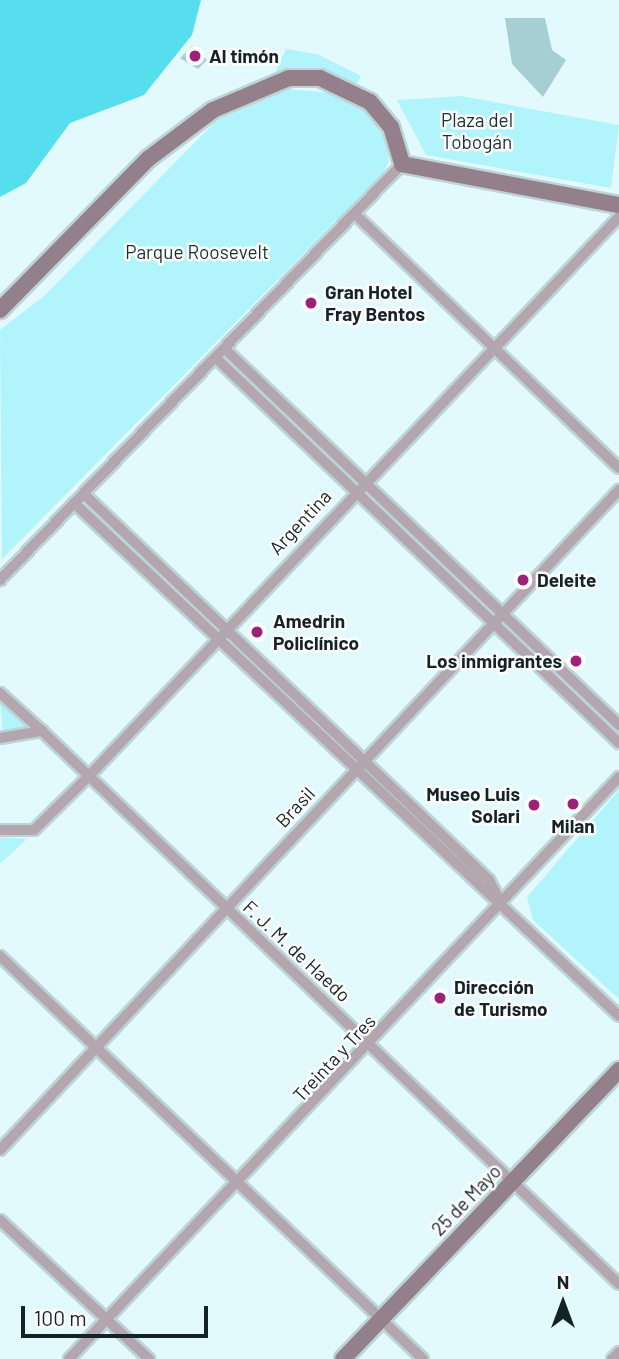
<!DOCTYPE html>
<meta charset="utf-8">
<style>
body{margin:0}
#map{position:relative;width:619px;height:1359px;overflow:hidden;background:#e2fafe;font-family:Barlow,sans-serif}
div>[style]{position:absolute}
.green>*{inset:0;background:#b2f4fc}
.water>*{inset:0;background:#56ddee}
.building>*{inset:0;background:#a6cfd4}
.roads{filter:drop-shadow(2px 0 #bdd3d7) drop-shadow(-2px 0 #bdd3d7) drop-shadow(0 2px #bdd3d7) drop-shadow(0 -2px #bdd3d7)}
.street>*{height:10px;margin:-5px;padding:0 5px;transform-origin:5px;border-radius:5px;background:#b4a6ae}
.secondary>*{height:16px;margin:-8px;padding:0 8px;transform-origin:8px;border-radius:8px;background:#94808b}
.dots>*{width:19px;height:19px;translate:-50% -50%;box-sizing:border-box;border:4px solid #fff;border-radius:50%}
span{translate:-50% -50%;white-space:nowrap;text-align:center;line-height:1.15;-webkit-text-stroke:5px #fff;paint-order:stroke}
.poi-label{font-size:19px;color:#142426;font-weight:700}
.left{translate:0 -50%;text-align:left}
.right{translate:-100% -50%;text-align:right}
.park-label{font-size:19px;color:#182f32}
.street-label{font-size:19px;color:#142426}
.north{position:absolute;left:528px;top:1268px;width:70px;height:70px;-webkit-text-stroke:5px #fff;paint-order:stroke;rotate:0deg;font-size:19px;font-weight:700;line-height:28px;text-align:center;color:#142426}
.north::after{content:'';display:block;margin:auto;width:24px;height:32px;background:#142426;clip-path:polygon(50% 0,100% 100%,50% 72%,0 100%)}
.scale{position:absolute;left:21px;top:1306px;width:187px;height:32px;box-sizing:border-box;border:4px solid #142426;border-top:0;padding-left:9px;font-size:21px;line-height:24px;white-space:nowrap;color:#142426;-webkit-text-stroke:5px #fff;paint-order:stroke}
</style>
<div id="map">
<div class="green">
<i style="clip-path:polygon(286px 49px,317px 54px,361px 76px,356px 85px,320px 72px,274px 75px)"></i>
<i style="clip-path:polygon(289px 89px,331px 93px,367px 110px,386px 140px,389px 162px,383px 173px,2px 559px,0 330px,44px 296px,217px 120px)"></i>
<i style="clip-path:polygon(461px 96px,619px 125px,611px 188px,426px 155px,397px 100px)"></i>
<i style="clip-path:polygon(0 702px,26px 727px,3px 733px)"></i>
<i style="clip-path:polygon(619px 790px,619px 999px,533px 920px,527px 897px)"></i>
<i style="clip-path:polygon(0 837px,27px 839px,0 864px)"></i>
</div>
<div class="water">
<i style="clip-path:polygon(0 0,201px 0,192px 35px,144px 95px,70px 123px,26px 183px,0 197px)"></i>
</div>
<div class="building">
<i style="clip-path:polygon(505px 18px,545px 18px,552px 50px,566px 60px,543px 97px,512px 64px)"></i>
<i style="clip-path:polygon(192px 46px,207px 60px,198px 69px,180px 58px)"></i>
</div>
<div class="roads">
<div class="street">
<i style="left:358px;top:217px;width:362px;rotate:43.9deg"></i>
<i style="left:227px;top:351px;width:542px;rotate:43.65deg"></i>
<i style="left:218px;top:360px;width:555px;rotate:43.68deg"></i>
<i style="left:84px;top:494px;width:559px;rotate:43.62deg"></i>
<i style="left:489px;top:880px;width:26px;rotate:62deg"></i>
<i style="left:74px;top:503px;width:748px;rotate:43.27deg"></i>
<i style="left:0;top:580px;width:578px;rotate:-45.98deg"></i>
<i style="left:0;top:693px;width:57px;rotate:42.1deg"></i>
<i style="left:0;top:738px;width:43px;rotate:-9.5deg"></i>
<i style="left:42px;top:731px;width:799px;rotate:43.78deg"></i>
<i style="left:0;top:830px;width:34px"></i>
<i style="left:34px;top:830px;width:77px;rotate:-44.5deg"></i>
<i style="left:89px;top:776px;width:770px;rotate:-46.53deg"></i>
<i style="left:0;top:956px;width:584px;rotate:43.61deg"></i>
<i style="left:0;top:1150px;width:905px;rotate:-46.84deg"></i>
<i style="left:0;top:1220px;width:204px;rotate:43deg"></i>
<i style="left:69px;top:1359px;width:801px;rotate:-46.62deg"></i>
<i style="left:612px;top:1359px;width:10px;rotate:-45deg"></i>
</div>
<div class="secondary">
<i style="left:0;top:310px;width:211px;rotate:-45.6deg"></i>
<i style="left:148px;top:159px;width:81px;rotate:-37deg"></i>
<i style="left:213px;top:110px;width:82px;rotate:-22.8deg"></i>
<i style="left:289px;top:78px;width:31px"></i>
<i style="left:320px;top:78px;width:55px;rotate:25.6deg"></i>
<i style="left:370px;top:102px;width:33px;rotate:50deg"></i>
<i style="left:391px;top:127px;width:39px;rotate:73deg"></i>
<i style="left:402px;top:164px;width:221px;rotate:10.7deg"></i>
<i style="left:343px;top:1359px;width:400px;rotate:-46.3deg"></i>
</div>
</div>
<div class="dots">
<i style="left:195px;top:56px;background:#9c2179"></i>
<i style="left:311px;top:303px;background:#9c2179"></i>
<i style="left:523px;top:580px;background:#9c2179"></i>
<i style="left:257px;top:632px;background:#9c2179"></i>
<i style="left:576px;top:661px;background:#9c2179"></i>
<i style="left:573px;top:804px;background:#9c2179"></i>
<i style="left:534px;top:805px;background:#9c2179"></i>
<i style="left:440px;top:998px;background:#9c2179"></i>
</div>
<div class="poi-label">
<span class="left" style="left:209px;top:56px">Al timón</span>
<span class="left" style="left:325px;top:303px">Gran Hotel<br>Fray Bentos</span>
<span class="left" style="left:537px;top:580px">Deleite</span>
<span class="left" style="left:273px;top:632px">Amedrin<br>Policlínico</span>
<span class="right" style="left:562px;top:661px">Los inmigrantes</span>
<span class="right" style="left:520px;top:805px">Museo Luis<br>Solari</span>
<span style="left:573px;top:826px">Milan</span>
<span class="left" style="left:454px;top:998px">Dirección<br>de Turismo</span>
</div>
<div class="park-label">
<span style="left:477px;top:131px">Plaza del<br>Tobogán</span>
<span style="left:197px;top:252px">Parque Roosevelt</span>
</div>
<div class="street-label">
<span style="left:300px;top:522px;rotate:-47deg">Argentina</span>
<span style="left:295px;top:807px;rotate:-47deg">Brasil</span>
<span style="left:297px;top:951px;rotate:43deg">F. J. M. de Haedo</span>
<span style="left:334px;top:1058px;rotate:-47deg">Treinta y Tres</span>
<span style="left:466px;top:1200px;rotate:-46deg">25 de Mayo</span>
</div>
<div class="north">N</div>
<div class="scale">100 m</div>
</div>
